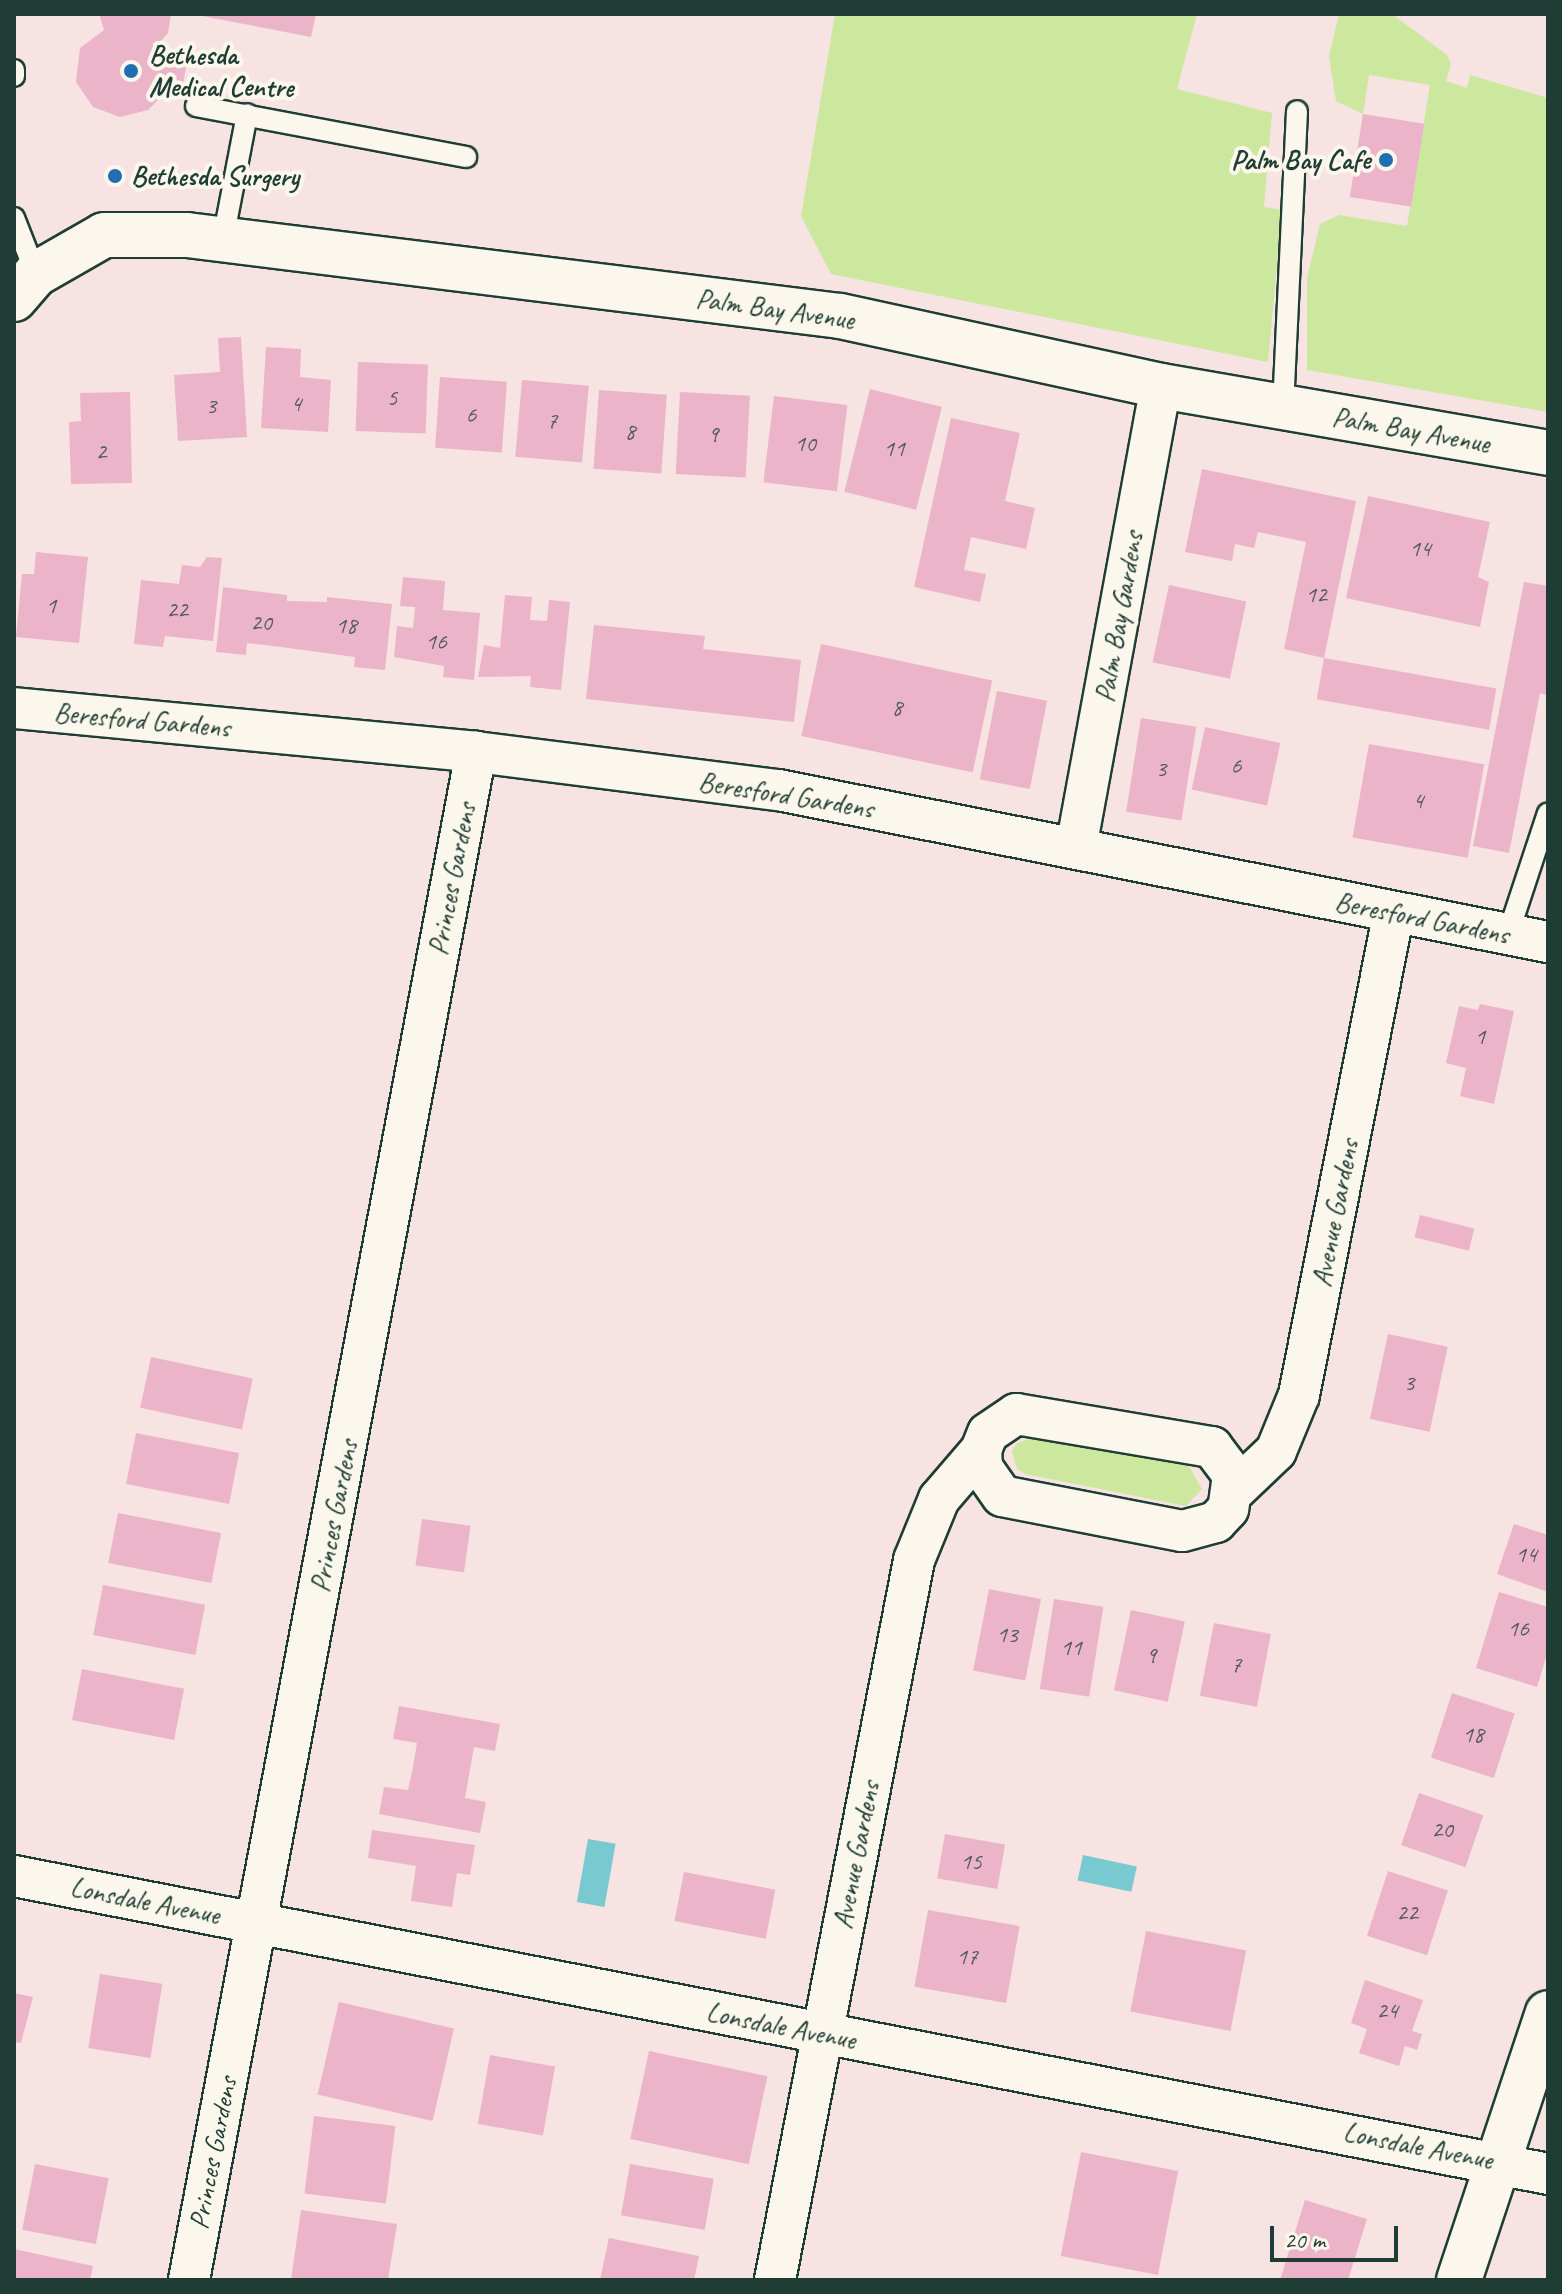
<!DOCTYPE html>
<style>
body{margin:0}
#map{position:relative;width:1562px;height:2294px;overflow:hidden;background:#f6e3e2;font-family:Caveat,sans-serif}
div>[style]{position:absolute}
.green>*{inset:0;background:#cce89f}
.water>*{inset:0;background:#79cad0;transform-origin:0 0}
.building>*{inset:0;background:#ecb4c9;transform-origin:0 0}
.roads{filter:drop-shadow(2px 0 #1f3d34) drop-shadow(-2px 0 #1f3d34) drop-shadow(0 2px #1f3d34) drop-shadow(0 -2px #1f3d34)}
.service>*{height:20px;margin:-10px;padding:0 10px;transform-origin:10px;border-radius:10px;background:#fbf7ec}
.minor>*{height:40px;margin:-20px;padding:0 20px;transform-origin:20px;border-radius:20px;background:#fbf7ec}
.tertiary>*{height:44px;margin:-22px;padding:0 22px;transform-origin:22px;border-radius:22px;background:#fbf7ec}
.secondary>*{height:44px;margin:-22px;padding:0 22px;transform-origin:22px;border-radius:22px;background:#fbf7ec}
.dots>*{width:22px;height:22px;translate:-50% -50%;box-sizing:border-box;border:4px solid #fbf7ec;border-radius:50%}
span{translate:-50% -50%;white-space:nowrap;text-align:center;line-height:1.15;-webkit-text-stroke:8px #fbf7ec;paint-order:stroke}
.number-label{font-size:24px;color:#525b59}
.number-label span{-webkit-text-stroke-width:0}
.poi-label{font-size:28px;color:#1f3d34;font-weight:700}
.left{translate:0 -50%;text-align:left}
.right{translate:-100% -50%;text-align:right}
.street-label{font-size:28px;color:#1f3d34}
.frame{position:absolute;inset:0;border:16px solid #1f3d34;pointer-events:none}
.scale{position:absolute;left:1270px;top:2226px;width:128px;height:36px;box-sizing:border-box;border:4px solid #1f3d34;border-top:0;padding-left:10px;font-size:24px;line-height:28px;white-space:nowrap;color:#1f3d34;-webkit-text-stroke:6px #fbf7ec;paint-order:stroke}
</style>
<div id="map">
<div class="green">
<i style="clip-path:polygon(835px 14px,1197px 14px,1177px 89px,1272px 113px,1264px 207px,1282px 210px,1268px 362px,831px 274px,801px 216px)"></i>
<i style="clip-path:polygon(1339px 14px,1392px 14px,1447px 55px,1451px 64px,1446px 81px,1467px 88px,1470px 75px,1548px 98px,1548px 412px,1307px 370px,1307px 278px,1320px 224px,1339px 215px,1407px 226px,1430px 85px,1369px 75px,1363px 114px,1336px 101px,1329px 56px)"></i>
<i style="clip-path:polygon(1034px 1438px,1189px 1466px,1202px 1489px,1186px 1506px,1025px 1474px,1017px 1469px,1012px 1451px,1017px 1443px)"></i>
</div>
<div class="water">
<i style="left:588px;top:1839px;width:28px;height:64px;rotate:10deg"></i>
<i style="left:1083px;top:1855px;width:55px;height:26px;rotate:12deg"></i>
</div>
<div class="building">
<i style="clip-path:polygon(99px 14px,171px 14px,168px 33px,160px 42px,171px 60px,187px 63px,181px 93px,167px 91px,148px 110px,120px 117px,93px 107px,76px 82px,80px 48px,104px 30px)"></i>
<i style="clip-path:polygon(192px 14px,316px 14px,311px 37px)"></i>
<i style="left:1363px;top:114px;width:62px;height:84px;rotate:9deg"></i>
<i style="clip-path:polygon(241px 337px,247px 437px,178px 441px,174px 375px,220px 372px,218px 338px)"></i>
<i style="clip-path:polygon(266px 347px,301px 349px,300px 377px,331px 380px,328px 432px,261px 428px)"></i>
<i style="left:358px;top:362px;width:70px;height:69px;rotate:2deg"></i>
<i style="left:440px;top:377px;width:67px;height:71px;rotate:4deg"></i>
<i style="left:522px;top:380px;width:67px;height:77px;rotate:5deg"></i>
<i style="left:870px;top:389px;width:74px;height:106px;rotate:14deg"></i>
<i style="left:599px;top:390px;width:68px;height:79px;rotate:4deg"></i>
<i style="clip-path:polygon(130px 392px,132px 483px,71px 484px,69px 422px,81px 421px,80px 393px)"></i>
<i style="left:680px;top:392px;width:70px;height:82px;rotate:3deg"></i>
<i style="left:774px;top:396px;width:74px;height:87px;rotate:7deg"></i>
<i style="clip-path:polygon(951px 418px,1020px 433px,1005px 501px,1035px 508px,1026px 549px,971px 537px,964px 570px,986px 574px,980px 602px,914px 587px)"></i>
<i style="clip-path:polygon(1202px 469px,1356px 501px,1324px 658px,1284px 649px,1306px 542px,1258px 532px,1254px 548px,1235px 544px,1232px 561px,1185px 552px)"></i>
<i style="clip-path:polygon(1368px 496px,1490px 522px,1478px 577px,1489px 582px,1480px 627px,1346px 598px)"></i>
<i style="clip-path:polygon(36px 552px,88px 557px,79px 643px,16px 637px,22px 574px,34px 574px)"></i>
<i style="clip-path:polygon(207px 557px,222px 558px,213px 641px,165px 636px,163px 647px,134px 644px,141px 580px,179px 584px,182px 565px,200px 567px)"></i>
<i style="clip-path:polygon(403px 577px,445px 581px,443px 610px,480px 613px,474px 680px,443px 677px,444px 666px,394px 657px,397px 626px,413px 628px,415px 607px,400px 606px)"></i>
<i style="clip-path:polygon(1524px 582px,1548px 586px,1548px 685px,1546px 695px,1540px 693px,1509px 853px,1473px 846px)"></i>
<i style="left:1169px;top:585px;width:79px;height:79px;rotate:12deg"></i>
<i style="clip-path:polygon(223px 587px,287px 595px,287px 601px,327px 602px,327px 597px,392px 604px,385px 670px,354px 667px,355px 657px,281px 647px,247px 643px,246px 655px,216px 652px)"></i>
<i style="clip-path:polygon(505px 595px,532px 597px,530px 620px,547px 621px,549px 600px,570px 602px,561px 690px,530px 687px,531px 676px,478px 677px,484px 645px,500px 648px)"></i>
<i style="clip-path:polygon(594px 625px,705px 636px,703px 649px,801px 660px,794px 722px,586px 699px)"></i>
<i style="left:821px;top:644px;width:175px;height:94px;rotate:12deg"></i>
<i style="left:1324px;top:658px;width:175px;height:42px;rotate:10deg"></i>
<i style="left:997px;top:691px;width:51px;height:90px;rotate:11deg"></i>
<i style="left:1141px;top:718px;width:56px;height:95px;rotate:9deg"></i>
<i style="left:1205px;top:727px;width:77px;height:64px;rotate:12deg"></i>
<i style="left:1369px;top:744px;width:117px;height:95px;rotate:10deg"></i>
<i style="clip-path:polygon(1480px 1004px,1514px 1011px,1494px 1104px,1460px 1096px,1466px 1068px,1446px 1063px,1459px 1006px,1478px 1010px)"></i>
<i style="left:1420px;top:1215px;width:56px;height:23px;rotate:14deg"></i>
<i style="left:1388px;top:1334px;width:61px;height:87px;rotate:12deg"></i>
<i style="left:151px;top:1357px;width:104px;height:52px;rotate:12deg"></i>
<i style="left:136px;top:1433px;width:105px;height:52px;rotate:11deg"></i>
<i style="left:118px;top:1513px;width:105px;height:51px;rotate:11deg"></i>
<i style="left:422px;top:1519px;width:49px;height:47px;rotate:8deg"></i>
<i style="clip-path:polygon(1514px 1524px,1548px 1535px,1548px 1592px,1497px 1574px)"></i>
<i style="left:103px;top:1585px;width:104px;height:51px;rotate:11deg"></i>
<i style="left:989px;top:1589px;width:53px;height:83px;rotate:11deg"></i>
<i style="clip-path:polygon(1499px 1592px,1548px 1607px,1548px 1651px,1537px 1687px,1476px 1668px)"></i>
<i style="left:1054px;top:1599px;width:50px;height:91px;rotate:9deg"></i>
<i style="left:1131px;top:1610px;width:55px;height:82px;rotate:12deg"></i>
<i style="left:1214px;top:1623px;width:58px;height:74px;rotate:11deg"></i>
<i style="left:82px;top:1669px;width:104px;height:52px;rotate:11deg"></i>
<i style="left:1452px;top:1693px;width:66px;height:68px;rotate:18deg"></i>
<i style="clip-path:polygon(399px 1706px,500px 1724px,495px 1751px,474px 1747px,465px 1798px,486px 1802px,480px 1833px,379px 1814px,384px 1787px,408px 1790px,413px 1767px,417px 1743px,393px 1739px)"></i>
<i style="left:1419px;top:1793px;width:68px;height:55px;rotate:19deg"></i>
<i style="clip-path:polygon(372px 1830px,475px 1845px,470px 1875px,457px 1873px,452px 1907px,411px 1901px,416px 1866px,368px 1858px)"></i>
<i style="left:945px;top:1834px;width:61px;height:45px;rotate:10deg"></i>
<i style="left:1388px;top:1871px;width:63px;height:68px;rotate:18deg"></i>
<i style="left:684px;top:1872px;width:93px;height:50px;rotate:11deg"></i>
<i style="left:928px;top:1910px;width:93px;height:78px;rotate:10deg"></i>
<i style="left:1146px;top:1931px;width:102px;height:82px;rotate:11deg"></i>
<i style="left:100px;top:1974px;width:63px;height:75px;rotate:9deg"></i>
<i style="clip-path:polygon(1365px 1980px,1423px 2000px,1412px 2031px,1422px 2034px,1417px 2050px,1405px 2046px,1399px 2066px,1359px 2053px,1367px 2029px,1351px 2023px)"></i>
<i style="clip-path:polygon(14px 1993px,33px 1997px,21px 2043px,14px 2042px)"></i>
<i style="left:339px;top:2002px;width:118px;height:95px;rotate:13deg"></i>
<i style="left:649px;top:2051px;width:121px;height:90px;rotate:12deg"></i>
<i style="left:490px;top:2055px;width:66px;height:70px;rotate:10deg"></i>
<i style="left:314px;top:2116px;width:82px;height:78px;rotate:7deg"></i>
<i style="left:1081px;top:2152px;width:99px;height:106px;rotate:11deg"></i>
<i style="left:35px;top:2164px;width:75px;height:67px;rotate:11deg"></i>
<i style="left:630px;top:2164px;width:85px;height:52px;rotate:10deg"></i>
<i style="clip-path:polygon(1305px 2200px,1367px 2219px,1348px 2280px,1280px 2280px)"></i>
<i style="clip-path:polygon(301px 2210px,397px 2224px,388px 2280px,291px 2280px)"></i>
<i style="clip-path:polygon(609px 2238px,699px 2256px,694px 2280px,600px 2280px)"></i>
<i style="clip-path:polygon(14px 2249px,93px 2266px,90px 2280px,14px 2280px)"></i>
</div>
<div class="roads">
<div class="service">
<i style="left:14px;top:70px;width:6px;rotate:90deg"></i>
<i style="left:196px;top:106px;width:275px;rotate:10.7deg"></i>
<i style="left:14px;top:218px;width:60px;rotate:68.6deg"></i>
<i style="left:223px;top:239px;width:127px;rotate:-79.1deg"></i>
<i style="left:1283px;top:408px;width:297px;rotate:-87.3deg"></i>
<i style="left:1508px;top:934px;width:127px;rotate:-71.7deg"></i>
</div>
<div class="minor">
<i style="left:14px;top:708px;width:464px;rotate:5.4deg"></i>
<i style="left:476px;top:752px;width:304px;rotate:7.2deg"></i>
<i style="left:778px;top:790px;width:785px;rotate:11.17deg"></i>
<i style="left:1076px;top:848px;width:470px;rotate:-79.6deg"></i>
<i style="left:1016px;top:1414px;width:199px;rotate:9.6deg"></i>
<i style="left:1212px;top:1447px;width:35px;rotate:53deg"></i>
<i style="left:1233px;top:1475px;width:34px;rotate:98deg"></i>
<i style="left:1228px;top:1509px;width:18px;rotate:133deg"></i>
<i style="left:1216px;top:1522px;width:35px;rotate:165deg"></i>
<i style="left:1182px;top:1531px;width:183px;rotate:-169deg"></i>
<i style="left:1002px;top:1496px;width:35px;rotate:-125deg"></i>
<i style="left:982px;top:1467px;width:17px;rotate:-93deg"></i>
<i style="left:981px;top:1450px;width:18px;rotate:-68deg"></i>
<i style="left:988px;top:1433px;width:34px;rotate:-34deg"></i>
<i style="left:1233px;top:1492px;width:59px;rotate:-43.6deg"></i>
<i style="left:1276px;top:1451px;width:61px;rotate:-67.7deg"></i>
<i style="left:1299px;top:1395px;width:490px;rotate:-78.9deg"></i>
<i style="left:14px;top:1876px;width:1563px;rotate:10.99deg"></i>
<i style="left:189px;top:2280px;width:1555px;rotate:-79.36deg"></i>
<i style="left:775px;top:2280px;width:733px;rotate:-79.07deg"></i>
<i style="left:914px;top:1560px;width:66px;rotate:-67.7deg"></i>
<i style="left:939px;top:1499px;width:65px;rotate:-49.4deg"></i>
</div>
<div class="tertiary">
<i style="left:1459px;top:2280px;width:281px;rotate:-71.6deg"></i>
</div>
<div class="secondary">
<i style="left:14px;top:299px;width:33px;rotate:-49deg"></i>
<i style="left:36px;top:274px;width:78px;rotate:-29.8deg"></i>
<i style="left:104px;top:235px;width:83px"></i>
<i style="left:187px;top:235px;width:658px;rotate:7.07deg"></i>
<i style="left:840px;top:316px;width:329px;rotate:12.3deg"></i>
<i style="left:1161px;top:386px;width:393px;rotate:9.8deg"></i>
</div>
</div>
<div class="dots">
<i style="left:131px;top:71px;background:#1f6fb2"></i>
<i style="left:1386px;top:160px;background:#1f6fb2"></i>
<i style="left:115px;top:176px;background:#1f6fb2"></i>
</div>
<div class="number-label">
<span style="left:392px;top:398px">5</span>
<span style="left:296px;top:404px">4</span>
<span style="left:211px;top:406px">3</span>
<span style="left:471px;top:415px">6</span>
<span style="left:552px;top:421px">7</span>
<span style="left:630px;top:432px">8</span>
<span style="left:713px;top:435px">9</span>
<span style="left:805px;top:444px">10</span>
<span style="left:894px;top:449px">11</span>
<span style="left:101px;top:452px">2</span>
<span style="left:1420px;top:549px">14</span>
<span style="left:1316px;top:595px">12</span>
<span style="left:51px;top:606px">1</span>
<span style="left:177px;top:610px">22</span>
<span style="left:261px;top:623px">20</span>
<span style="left:346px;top:626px">18</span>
<span style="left:436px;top:642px">16</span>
<span style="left:897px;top:708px">8</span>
<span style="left:1236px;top:766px">6</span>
<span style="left:1161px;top:769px">3</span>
<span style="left:1418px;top:801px">4</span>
<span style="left:1480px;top:1037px">1</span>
<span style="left:1409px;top:1383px">3</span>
<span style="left:1526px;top:1555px">14</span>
<span style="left:1518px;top:1629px">16</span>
<span style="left:1007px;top:1635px">13</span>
<span style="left:1071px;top:1648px">11</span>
<span style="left:1151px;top:1656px">9</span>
<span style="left:1236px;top:1665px">7</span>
<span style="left:1473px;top:1735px">18</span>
<span style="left:1442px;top:1830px">20</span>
<span style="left:971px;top:1862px">15</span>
<span style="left:1407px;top:1913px">22</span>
<span style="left:967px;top:1957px">17</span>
<span style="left:1387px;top:2011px">24</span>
</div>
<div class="poi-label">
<span class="left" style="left:149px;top:71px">Bethesda<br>Medical Centre</span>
<span class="right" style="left:1370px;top:160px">Palm Bay Cafe</span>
<span class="left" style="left:131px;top:176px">Bethesda Surgery</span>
</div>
<div class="street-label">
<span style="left:775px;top:309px;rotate:8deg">Palm Bay Avenue</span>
<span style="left:1411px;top:430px;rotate:10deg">Palm Bay Avenue</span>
<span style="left:1119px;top:617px;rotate:-80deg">Palm Bay Gardens</span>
<span style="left:142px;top:720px;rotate:5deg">Beresford Gardens</span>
<span style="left:786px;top:795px;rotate:9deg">Beresford Gardens</span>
<span style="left:452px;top:879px;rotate:-79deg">Princes Gardens</span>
<span style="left:1422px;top:918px;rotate:11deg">Beresford Gardens</span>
<span style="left:1335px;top:1213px;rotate:-79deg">Avenue Gardens</span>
<span style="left:334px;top:1516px;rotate:-79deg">Princes Gardens</span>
<span style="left:856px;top:1855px;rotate:-79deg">Avenue Gardens</span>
<span style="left:145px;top:1901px;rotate:11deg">Lonsdale Avenue</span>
<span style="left:781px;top:2026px;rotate:11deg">Lonsdale Avenue</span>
<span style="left:1418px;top:2146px;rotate:11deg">Lonsdale Avenue</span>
<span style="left:213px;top:2153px;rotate:-79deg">Princes Gardens</span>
</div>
<div class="frame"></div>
<div class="scale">20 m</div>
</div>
